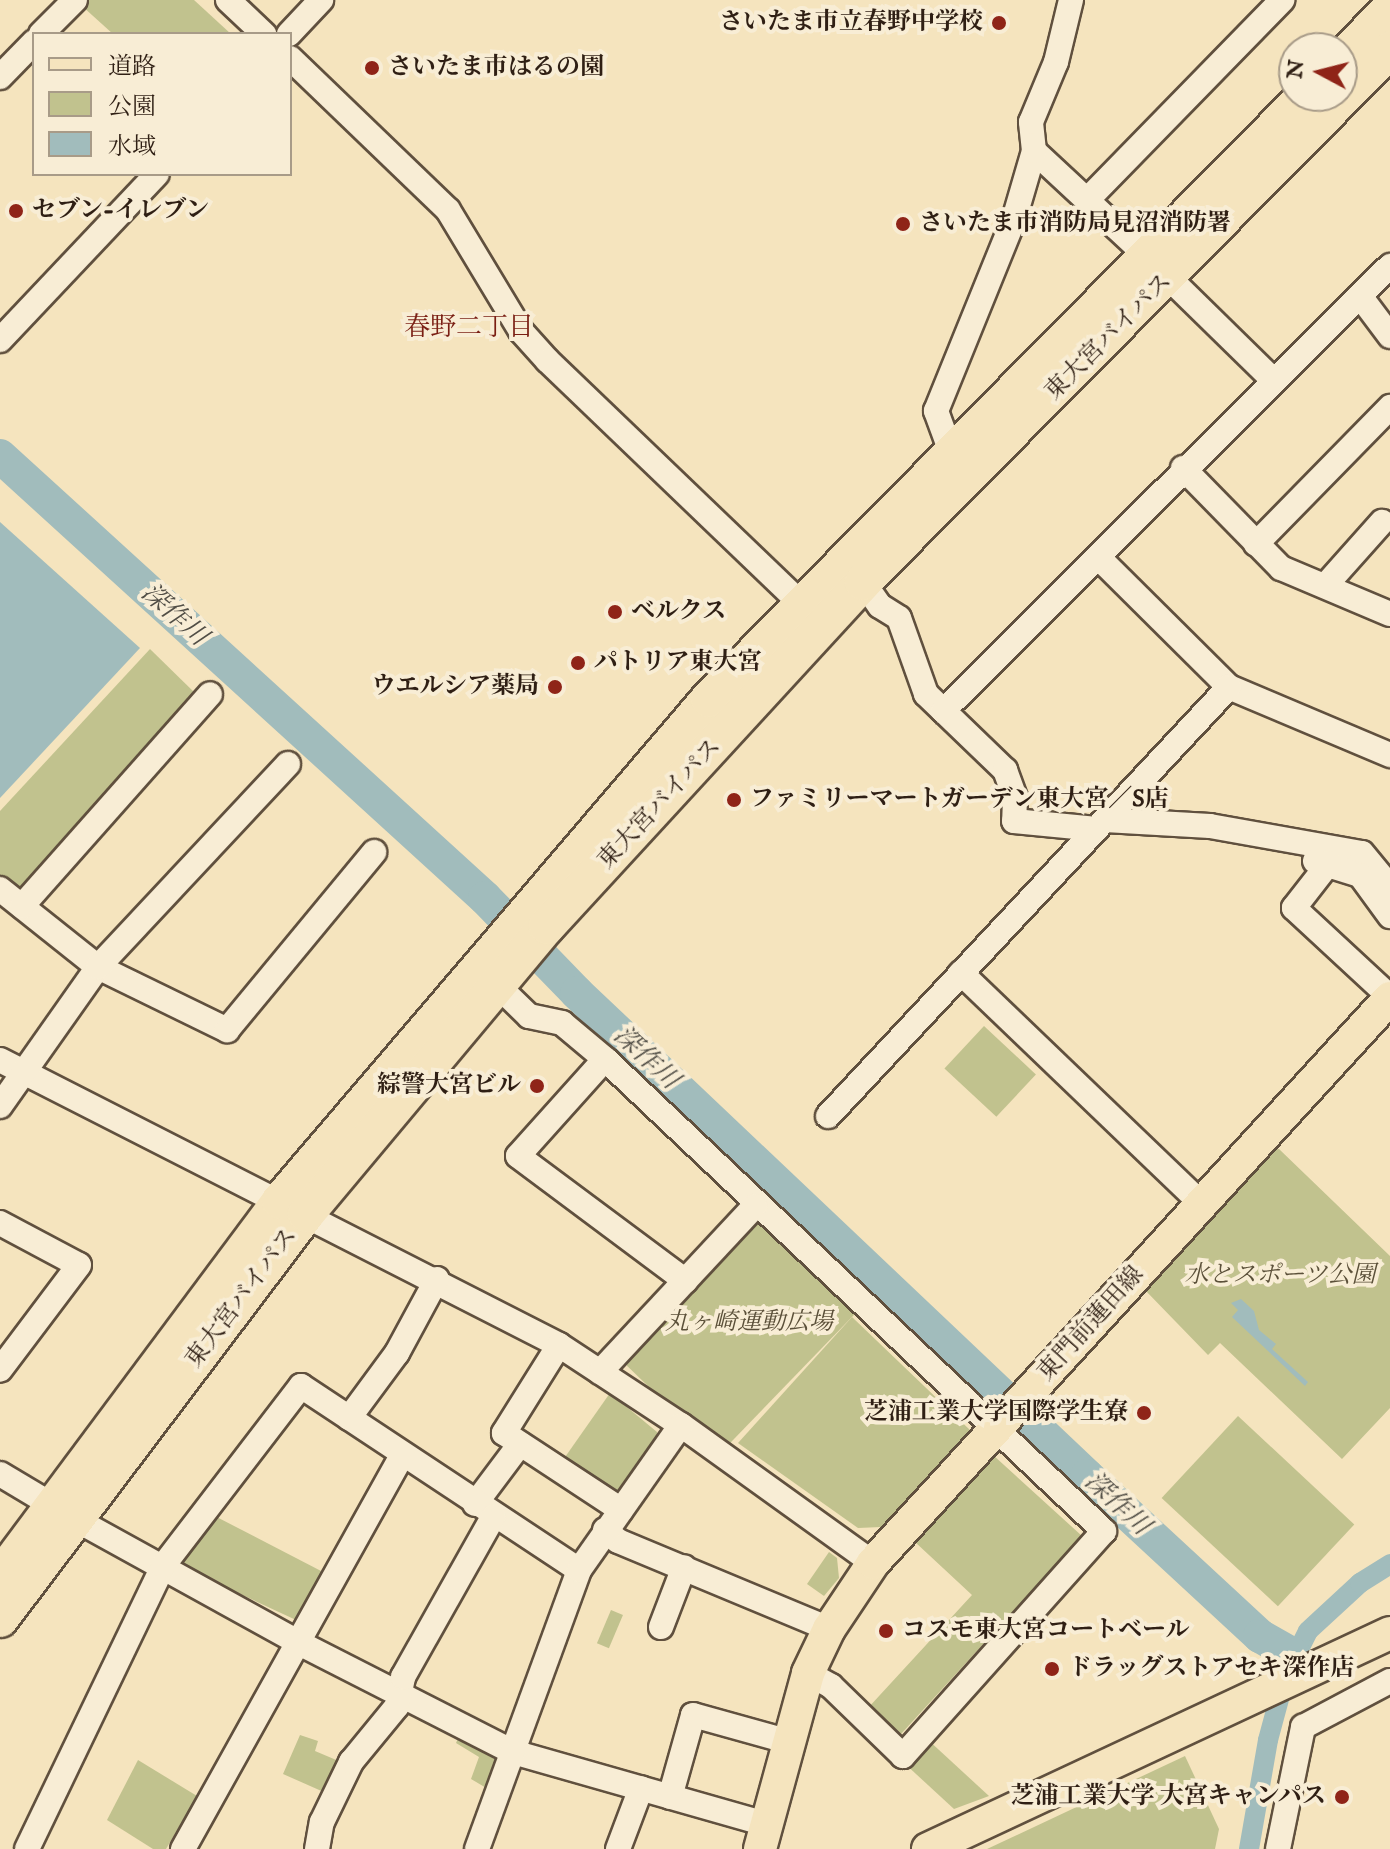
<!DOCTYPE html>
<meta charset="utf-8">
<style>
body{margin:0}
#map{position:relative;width:1390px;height:1849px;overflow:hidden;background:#f5e4be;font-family:"IM FELL English","Noto Serif JP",serif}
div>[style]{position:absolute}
.green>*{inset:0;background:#c1c28e;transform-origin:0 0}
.water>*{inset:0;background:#a1bcbc}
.canal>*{height:20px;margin:-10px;padding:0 10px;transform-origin:10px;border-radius:10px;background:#a1bcbc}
.river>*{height:34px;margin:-17px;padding:0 17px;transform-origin:17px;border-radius:17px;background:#a1bcbc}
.roads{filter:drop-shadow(2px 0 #60503e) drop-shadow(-2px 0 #60503e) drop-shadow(0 2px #60503e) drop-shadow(0 -2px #60503e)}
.minor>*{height:24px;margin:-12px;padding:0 12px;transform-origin:12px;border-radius:12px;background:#f8edd5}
.major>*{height:32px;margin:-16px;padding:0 16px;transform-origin:16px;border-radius:16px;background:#f5e4be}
.highway>*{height:36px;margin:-18px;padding:0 18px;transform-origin:18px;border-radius:18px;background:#f5e4be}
.dots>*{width:22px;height:22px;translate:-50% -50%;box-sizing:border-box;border:4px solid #f8edd5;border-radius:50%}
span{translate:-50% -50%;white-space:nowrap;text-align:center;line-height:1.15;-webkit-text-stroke:8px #f8edd5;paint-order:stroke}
.poi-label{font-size:24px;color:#2f1f14;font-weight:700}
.right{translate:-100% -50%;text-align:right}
.left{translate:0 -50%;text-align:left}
.street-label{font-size:24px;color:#2f1f14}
.park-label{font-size:24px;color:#5b5039;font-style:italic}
.neighbourhood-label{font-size:26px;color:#7a1f14}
.water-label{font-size:26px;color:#514e46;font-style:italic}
.legend{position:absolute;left:32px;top:32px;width:260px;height:144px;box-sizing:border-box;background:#f8edd5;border:2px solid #a89b88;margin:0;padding:10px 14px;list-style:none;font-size:24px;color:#2f1f14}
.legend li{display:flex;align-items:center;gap:16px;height:40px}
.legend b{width:40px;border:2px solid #a89b88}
.north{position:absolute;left:1278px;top:32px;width:80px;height:80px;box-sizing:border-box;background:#f8edd5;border:2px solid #a89b88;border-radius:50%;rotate:277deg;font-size:22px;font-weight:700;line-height:32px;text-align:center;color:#2f1f14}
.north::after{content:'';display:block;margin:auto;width:28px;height:36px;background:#8f2418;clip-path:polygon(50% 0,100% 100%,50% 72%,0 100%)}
</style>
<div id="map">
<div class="green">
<i style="clip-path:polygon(88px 0,194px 0,231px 34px,113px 34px,82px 6px)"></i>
<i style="clip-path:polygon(150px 649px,197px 695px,18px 890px,0 877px,0 811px)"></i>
<i style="left:984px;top:1026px;width:71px;height:58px;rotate:43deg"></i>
<i style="clip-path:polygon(1279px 1149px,1390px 1256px,1390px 1408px,1342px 1459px,1220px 1343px,1208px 1355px,1144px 1289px,1270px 1150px)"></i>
<i style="left:758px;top:1217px;width:137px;height:198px;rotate:44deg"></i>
<i style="clip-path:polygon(852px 1317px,971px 1431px,881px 1527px,858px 1528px,738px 1443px)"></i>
<i style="clip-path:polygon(610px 1393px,657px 1432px,657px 1444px,620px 1493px,563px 1460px)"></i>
<i style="left:1238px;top:1416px;width:159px;height:112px;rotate:43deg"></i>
<i style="clip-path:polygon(993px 1455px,1082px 1536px,901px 1734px,868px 1708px,972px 1595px,915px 1542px)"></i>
<i style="clip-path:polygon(209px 1513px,323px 1572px,296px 1620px,174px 1563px)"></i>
<i style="clip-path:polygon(829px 1552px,837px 1558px,839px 1578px,824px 1596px,807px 1584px)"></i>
<i style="left:611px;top:1610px;width:13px;height:36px;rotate:23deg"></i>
<i style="clip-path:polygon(300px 1735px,318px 1741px,315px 1751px,341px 1762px,326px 1793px,283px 1774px)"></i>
<i style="clip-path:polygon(459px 1736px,496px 1753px,497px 1767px,488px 1789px,471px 1779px,479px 1757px,456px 1743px)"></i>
<i style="clip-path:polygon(926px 1738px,989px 1796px,954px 1809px,903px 1762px)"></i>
<i style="clip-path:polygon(1185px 1756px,1219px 1829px,1215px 1849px,987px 1849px)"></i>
<i style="clip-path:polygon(138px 1760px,197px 1796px,166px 1849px,153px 1849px,107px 1820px)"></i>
</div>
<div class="water">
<i style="clip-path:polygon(0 522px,140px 648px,0 798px)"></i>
<i style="clip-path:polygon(1241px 1299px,1254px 1311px,1259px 1330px,1276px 1344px,1272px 1349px,1308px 1382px,1305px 1386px,1232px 1317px,1238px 1310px,1231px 1303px)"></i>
</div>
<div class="canal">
<i style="left:1249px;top:1849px;width:111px;rotate:-80.1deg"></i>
<i style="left:1268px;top:1740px;width:65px;rotate:-74.9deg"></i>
<i style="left:1285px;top:1677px;width:51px;rotate:-63.4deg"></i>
<i style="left:1308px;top:1631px;width:71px;rotate:-42.7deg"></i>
<i style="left:1360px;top:1583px;width:36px;rotate:-32deg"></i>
</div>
<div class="river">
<i style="left:0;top:456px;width:656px;rotate:42.34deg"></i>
<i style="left:485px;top:898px;width:132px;rotate:45.9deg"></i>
<i style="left:577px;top:993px;width:702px;rotate:43.44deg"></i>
<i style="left:1087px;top:1476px;width:236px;rotate:42.8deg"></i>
<i style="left:1260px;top:1636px;width:40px;rotate:29.7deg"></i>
</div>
<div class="roads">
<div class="minor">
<i style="left:228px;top:0;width:50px;rotate:43.4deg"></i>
<i style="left:41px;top:34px;width:48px;rotate:-45deg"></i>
<i style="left:289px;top:34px;width:47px;rotate:-46.7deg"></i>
<i style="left:290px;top:58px;width:219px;rotate:43.9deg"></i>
<i style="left:448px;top:210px;width:141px;rotate:58.9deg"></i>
<i style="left:521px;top:331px;width:40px;rotate:48deg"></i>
<i style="left:548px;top:361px;width:364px;rotate:43.8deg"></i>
<i style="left:0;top:77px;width:49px;rotate:-45.8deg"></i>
<i style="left:1034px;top:151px;width:156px;rotate:42.9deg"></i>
<i style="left:1089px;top:198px;width:277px;rotate:-45.7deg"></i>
<i style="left:1168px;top:277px;width:147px;rotate:44.4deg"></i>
<i style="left:1360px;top:296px;width:50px;rotate:53.1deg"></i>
<i style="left:0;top:340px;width:228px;rotate:-46.6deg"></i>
<i style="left:951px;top:452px;width:44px;rotate:-110.1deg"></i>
<i style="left:936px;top:411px;width:210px;rotate:-67.9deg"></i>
<i style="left:1015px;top:216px;width:68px;rotate:-73.7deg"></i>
<i style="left:1034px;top:151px;width:29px;rotate:-96deg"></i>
<i style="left:1031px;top:122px;width:65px;rotate:-67.4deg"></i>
<i style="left:1056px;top:62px;width:64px;rotate:-76.4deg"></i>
<i style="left:1183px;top:468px;width:140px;rotate:45.6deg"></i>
<i style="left:1281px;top:568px;width:118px;rotate:22.9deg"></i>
<i style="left:1256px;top:544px;width:192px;rotate:-45.6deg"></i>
<i style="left:1098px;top:557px;width:185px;rotate:44.8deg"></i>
<i style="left:1229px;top:687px;width:175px;rotate:22.9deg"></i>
<i style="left:863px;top:582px;width:29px;rotate:55deg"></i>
<i style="left:880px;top:606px;width:22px;rotate:32deg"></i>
<i style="left:899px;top:618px;width:81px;rotate:70.4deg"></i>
<i style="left:926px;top:694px;width:110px;rotate:43.9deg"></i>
<i style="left:1005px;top:770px;width:30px;rotate:70deg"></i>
<i style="left:1015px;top:798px;width:23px;rotate:92deg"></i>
<i style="left:1014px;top:821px;width:83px;rotate:5.5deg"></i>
<i style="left:1325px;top:586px;width:86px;rotate:-48.3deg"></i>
<i style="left:943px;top:711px;width:631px;rotate:-44.87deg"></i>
<i style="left:1105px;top:820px;width:105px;rotate:3.3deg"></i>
<i style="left:1210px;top:826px;width:154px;rotate:10.1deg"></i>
<i style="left:1362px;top:853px;width:44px;rotate:50.5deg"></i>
<i style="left:1315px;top:861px;width:47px;rotate:17.3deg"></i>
<i style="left:1360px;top:875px;width:51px;rotate:53.8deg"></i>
<i style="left:1329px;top:863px;width:57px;rotate:127.9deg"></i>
<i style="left:1294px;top:908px;width:131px;rotate:42.8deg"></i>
<i style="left:0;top:889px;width:125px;rotate:38.5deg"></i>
<i style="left:98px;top:967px;width:144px;rotate:26deg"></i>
<i style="left:227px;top:1030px;width:231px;rotate:-50.4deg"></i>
<i style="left:22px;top:906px;width:283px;rotate:-48.4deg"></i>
<i style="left:961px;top:973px;width:332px;rotate:43.8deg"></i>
<i style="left:496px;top:984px;width:46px;rotate:44.1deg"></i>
<i style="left:529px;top:1016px;width:34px;rotate:12deg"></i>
<i style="left:562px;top:1023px;width:56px;rotate:39.9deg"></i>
<i style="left:605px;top:1059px;width:687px;rotate:43.41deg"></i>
<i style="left:1104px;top:1531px;width:302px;rotate:131.8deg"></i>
<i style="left:903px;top:1756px;width:100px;rotate:-135.8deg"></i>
<i style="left:831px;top:1686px;width:26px;rotate:-151deg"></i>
<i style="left:605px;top:1059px;width:130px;rotate:131.9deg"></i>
<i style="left:518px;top:1156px;width:209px;rotate:36.7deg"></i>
<i style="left:0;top:1060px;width:627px;rotate:27.01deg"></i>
<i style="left:559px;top:1345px;width:146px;rotate:33.3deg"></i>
<i style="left:681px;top:1425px;width:236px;rotate:35.7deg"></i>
<i style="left:0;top:1106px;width:170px;rotate:-54.8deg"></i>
<i style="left:98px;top:967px;width:278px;rotate:-46.9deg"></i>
<i style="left:828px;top:1116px;width:587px;rotate:-46.93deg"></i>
<i style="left:0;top:1223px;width:89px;rotate:28deg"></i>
<i style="left:79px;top:1265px;width:131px;rotate:127deg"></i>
<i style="left:559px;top:1345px;width:104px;rotate:122deg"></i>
<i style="left:504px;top:1433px;width:140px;rotate:33.3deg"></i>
<i style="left:600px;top:1372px;width:227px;rotate:-47deg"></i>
<i style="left:349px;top:1418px;width:81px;rotate:-53.6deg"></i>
<i style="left:397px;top:1353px;width:84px;rotate:-61.6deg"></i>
<i style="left:0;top:1474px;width:61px;rotate:30.8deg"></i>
<i style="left:475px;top:1504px;width:75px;rotate:-53.1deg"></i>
<i style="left:75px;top:1519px;width:258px;rotate:28.9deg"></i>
<i style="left:301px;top:1644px;width:238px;rotate:27deg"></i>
<i style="left:513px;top:1752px;width:263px;rotate:15.9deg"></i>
<i style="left:605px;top:1530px;width:17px;rotate:40deg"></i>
<i style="left:618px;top:1541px;width:229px;rotate:22.6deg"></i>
<i style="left:661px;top:1627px;width:64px;rotate:-69deg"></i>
<i style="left:670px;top:1797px;width:85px;rotate:-74.3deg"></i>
<i style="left:693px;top:1715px;width:98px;rotate:15.5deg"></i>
<i style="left:27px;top:1849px;width:314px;rotate:-64.3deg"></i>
<i style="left:163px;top:1566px;width:227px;rotate:-52.5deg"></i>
<i style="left:301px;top:1386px;width:333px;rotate:33.5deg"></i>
<i style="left:183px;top:1849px;width:451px;rotate:-60.9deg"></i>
<i style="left:317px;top:1849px;width:27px;rotate:-80deg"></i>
<i style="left:322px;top:1822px;width:67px;rotate:-64.2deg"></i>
<i style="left:351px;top:1762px;width:72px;rotate:-50.6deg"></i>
<i style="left:397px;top:1706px;width:30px;rotate:-78deg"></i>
<i style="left:403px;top:1677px;width:184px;rotate:-60.6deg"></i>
<i style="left:477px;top:1849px;width:297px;rotate:-69.9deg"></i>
<i style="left:579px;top:1570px;width:177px;rotate:-54.9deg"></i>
<i style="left:618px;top:1849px;width:65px;rotate:-69.3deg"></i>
<i style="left:1278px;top:1849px;width:125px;rotate:-78.4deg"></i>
<i style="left:1303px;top:1727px;width:98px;rotate:-27.9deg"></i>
</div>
<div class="major">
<i style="left:760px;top:1849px;width:182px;rotate:-74.7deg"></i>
<i style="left:808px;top:1673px;width:49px;rotate:-64.5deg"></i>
<i style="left:829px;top:1629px;width:79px;rotate:-56.3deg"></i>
<i style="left:873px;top:1563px;width:766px;rotate:-47.54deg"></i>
<i style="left:928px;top:1849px;width:510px;rotate:-25.06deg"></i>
</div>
<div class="highway">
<i style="left:1342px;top:58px;width:69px;rotate:-45.6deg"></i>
<i style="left:0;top:1577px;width:469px;rotate:-53.3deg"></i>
<i style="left:280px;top:1201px;width:660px;rotate:-49.48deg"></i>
<i style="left:709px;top:699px;width:848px;rotate:-45.33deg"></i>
<i style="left:0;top:1619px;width:508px;rotate:-52.93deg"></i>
<i style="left:306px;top:1214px;width:376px;rotate:-50.1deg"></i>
<i style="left:547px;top:926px;width:467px;rotate:-47.4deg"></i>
<i style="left:863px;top:582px;width:749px;rotate:-45.27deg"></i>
</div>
</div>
<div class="dots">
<i style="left:999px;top:23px;background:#8f2418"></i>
<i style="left:372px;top:68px;background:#8f2418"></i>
<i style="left:16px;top:211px;background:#8f2418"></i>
<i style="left:903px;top:224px;background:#8f2418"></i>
<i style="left:615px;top:612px;background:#8f2418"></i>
<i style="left:578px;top:663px;background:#8f2418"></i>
<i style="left:555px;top:687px;background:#8f2418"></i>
<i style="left:734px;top:800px;background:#8f2418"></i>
<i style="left:537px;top:1086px;background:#8f2418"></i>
<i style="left:1144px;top:1413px;background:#8f2418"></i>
<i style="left:886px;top:1631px;background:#8f2418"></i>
<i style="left:1052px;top:1669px;background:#8f2418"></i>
<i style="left:1342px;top:1797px;background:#8f2418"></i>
</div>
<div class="poi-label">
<span class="right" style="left:983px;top:23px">さいたま市立春野中学校</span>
<span class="left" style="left:388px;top:68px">さいたま市はるの園</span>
<span class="left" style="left:32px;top:211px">セブン-イレブン</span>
<span class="left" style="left:919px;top:224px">さいたま市消防局見沼消防署</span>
<span class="left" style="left:631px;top:612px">ベルクス</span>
<span class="left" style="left:594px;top:663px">パトリア東大宮</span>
<span class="right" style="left:539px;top:687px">ウエルシア薬局</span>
<span class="left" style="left:750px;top:800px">ファミリーマートガーデン東大宮／S店</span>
<span class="right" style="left:521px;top:1086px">綜警大宮ビル</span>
<span class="right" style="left:1128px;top:1413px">芝浦工業大学国際学生寮</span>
<span class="left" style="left:902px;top:1631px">コスモ東大宮コートベール</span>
<span class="left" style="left:1068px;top:1669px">ドラッグストアセキ深作店</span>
<span class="right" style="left:1326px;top:1797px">芝浦工業大学 大宮キャンパス</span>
</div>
<div class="street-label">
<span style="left:1109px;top:337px;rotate:-45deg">東大宮バイパス</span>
<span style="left:660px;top:804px;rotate:-47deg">東大宮バイパス</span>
<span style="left:242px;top:1298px;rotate:-53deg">東大宮バイパス</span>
<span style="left:1091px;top:1324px;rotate:-48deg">東門前蓮田線</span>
</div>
<div class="park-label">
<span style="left:1280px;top:1276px">水とスポーツ公園</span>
<span style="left:749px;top:1323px">丸ヶ崎運動広場</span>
</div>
<div class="neighbourhood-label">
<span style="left:469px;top:328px">春野二丁目</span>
</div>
<div class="water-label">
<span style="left:174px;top:615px;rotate:42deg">深作川</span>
<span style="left:646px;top:1058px;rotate:43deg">深作川</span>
<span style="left:1117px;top:1504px;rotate:43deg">深作川</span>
</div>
<ul class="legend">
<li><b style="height:10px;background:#f5e4be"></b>道路</li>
<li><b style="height:22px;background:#c1c28e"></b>公園</li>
<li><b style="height:22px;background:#a1bcbc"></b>水域</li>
</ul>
<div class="north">N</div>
</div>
